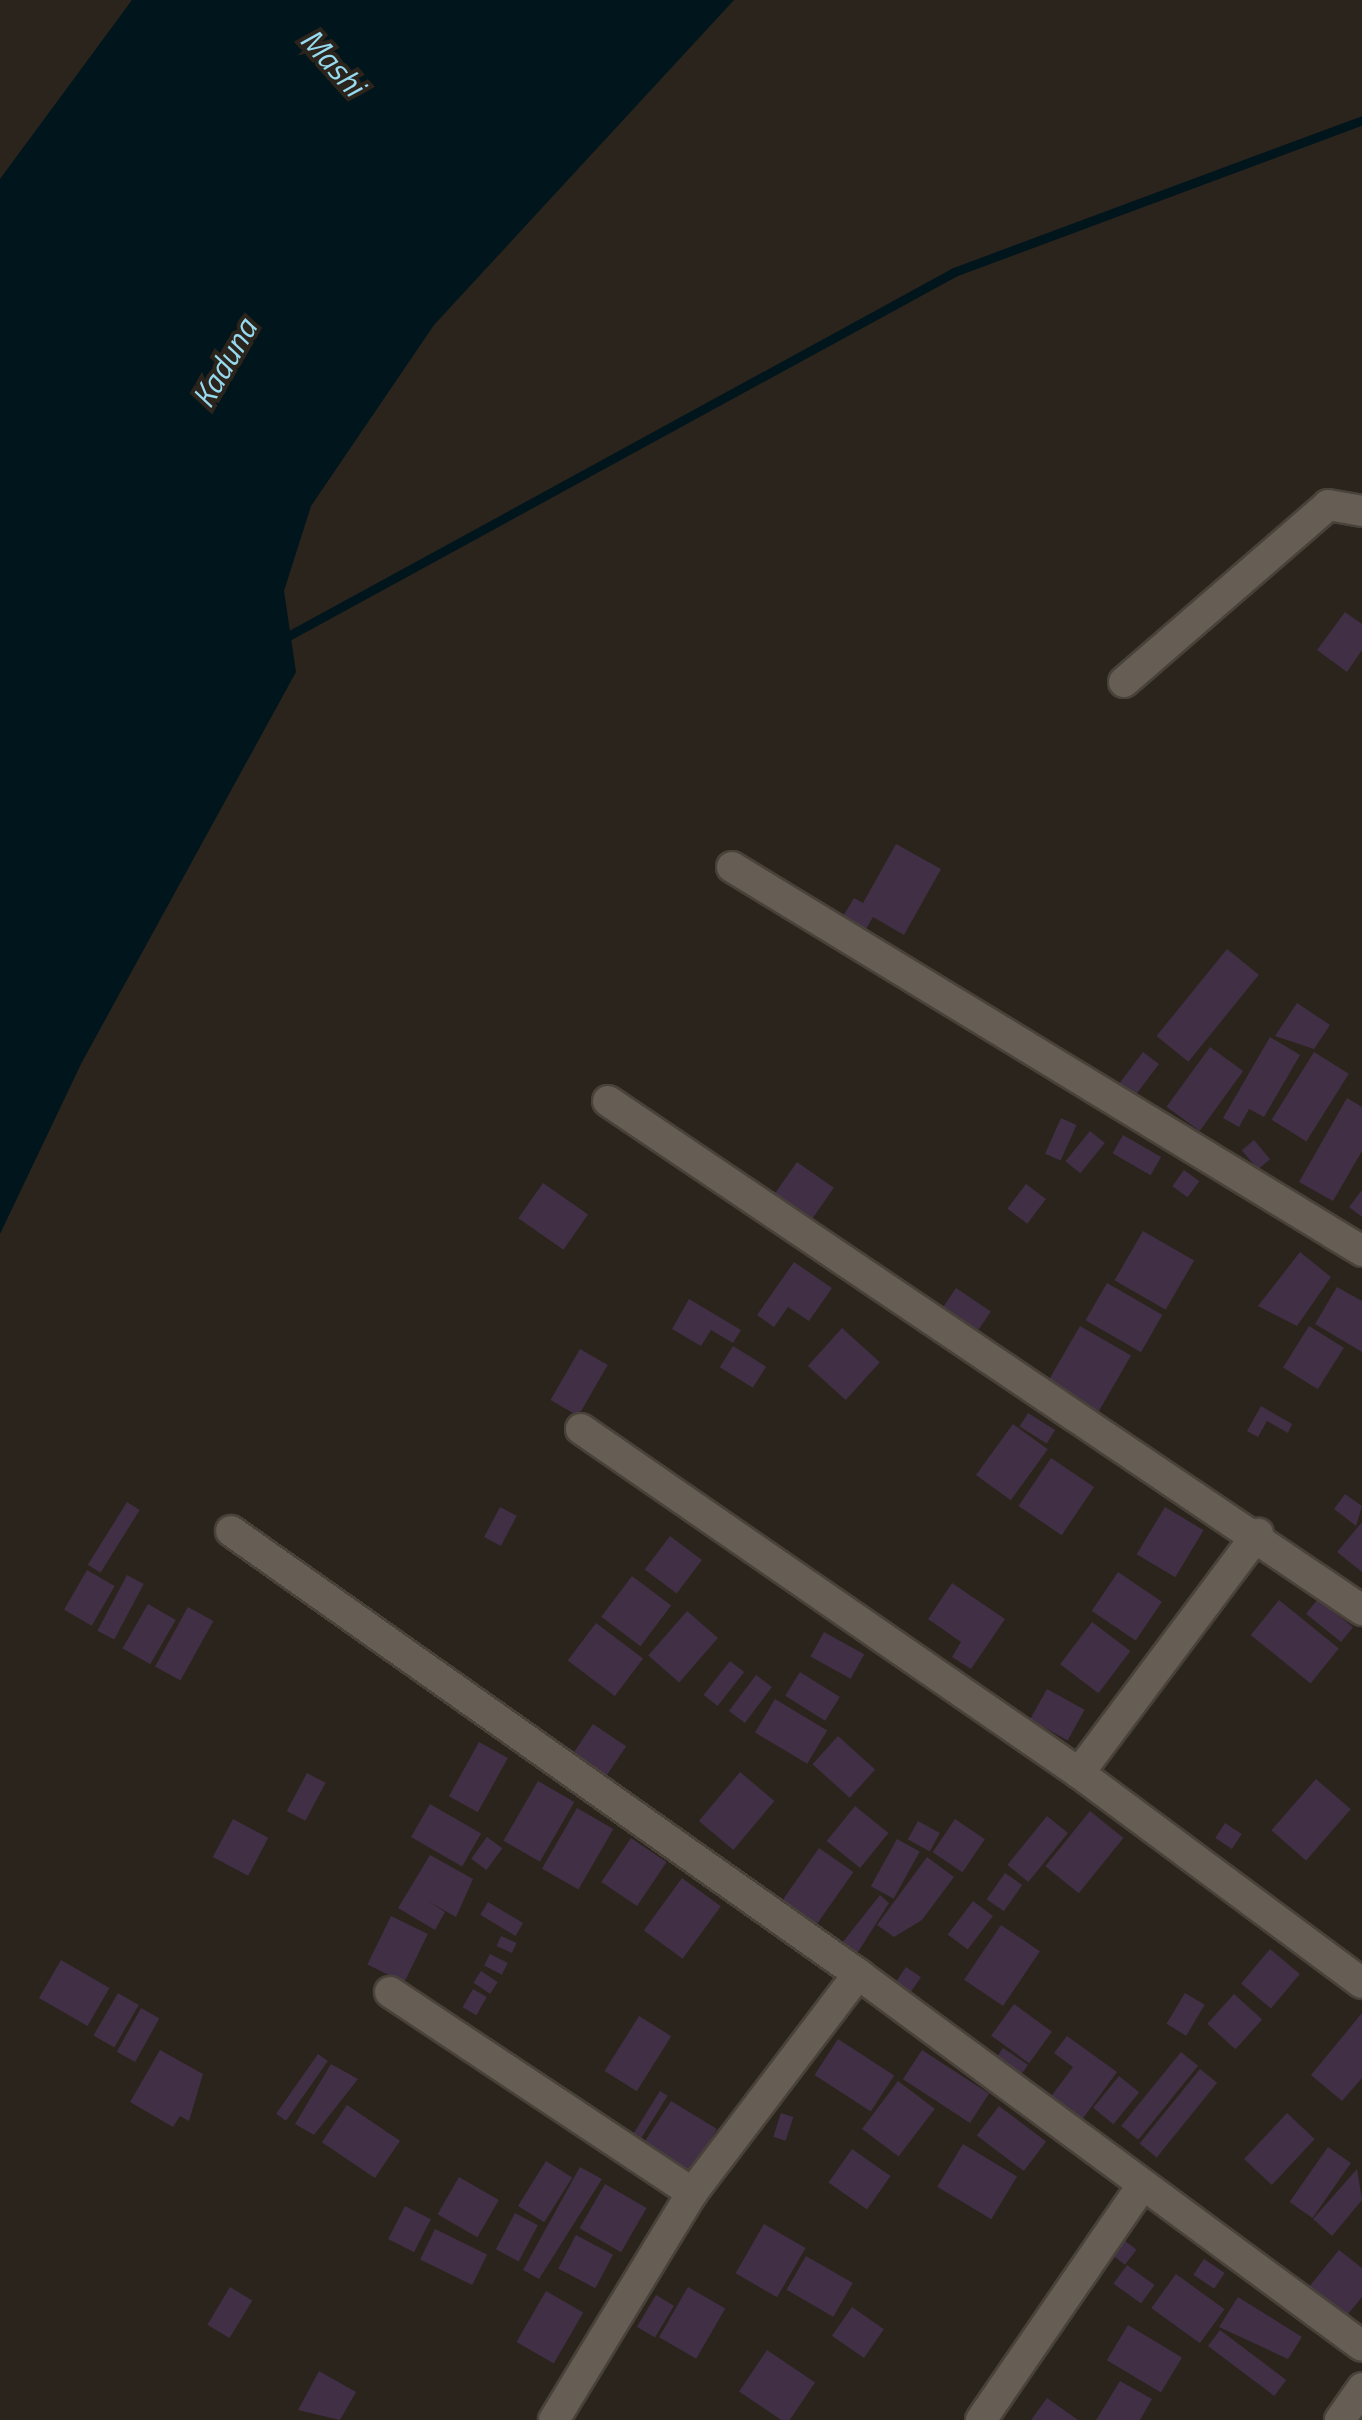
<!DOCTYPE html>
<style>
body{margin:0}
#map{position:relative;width:1362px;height:2420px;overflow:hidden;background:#2b241c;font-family:"Titillium Web",sans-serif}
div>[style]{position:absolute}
.water>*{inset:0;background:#00151c}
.stream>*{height:9px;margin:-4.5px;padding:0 4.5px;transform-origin:4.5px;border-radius:4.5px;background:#00151c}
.building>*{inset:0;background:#402f45;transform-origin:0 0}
.roads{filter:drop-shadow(2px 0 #49423b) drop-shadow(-2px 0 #49423b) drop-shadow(0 2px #49423b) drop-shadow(0 -2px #49423b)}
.minor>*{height:30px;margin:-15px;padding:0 15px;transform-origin:15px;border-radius:15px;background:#665e54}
span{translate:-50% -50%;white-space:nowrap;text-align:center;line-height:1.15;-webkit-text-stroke:8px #2b241c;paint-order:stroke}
.water-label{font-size:32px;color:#96daef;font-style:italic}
</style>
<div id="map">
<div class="water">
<i style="clip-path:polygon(132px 0,734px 0,434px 325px,311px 506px,284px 591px,296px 672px,82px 1062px,0 1234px,0 179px)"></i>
</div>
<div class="stream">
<i style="left:290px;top:635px;width:757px;rotate:-28.66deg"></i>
<i style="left:954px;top:272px;width:435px;rotate:-20.4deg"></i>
</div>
<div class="building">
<i style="clip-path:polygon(1345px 612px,1362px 624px,1362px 650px,1347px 672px,1317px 650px)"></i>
<i style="clip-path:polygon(896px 844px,941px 869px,904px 935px,873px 917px,865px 931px,842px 918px,854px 898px,863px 903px)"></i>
<i style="left:1227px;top:949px;width:41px;height:112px;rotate:39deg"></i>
<i style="clip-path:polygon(1297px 1003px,1330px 1025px,1314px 1049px,1275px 1036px)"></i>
<i style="clip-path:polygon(1270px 1037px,1300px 1055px,1264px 1117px,1249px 1109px,1239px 1127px,1223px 1118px)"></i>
<i style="left:1210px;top:1047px;width:41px;height:74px;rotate:36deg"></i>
<i style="left:1143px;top:1052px;width:20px;height:41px;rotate:37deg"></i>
<i style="left:1314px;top:1052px;width:41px;height:80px;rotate:32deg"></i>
<i style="clip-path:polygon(1347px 1098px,1362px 1107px,1362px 1151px,1333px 1201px,1299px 1182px)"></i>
<i style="left:1061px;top:1118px;width:17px;height:39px;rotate:24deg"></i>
<i style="left:1090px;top:1131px;width:19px;height:39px;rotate:39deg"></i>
<i style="left:1123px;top:1135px;width:44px;height:21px;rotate:30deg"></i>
<i style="left:1254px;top:1140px;width:25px;height:16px;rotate:50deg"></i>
<i style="left:797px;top:1162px;width:45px;height:48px;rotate:35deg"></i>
<i style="left:1184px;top:1170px;width:19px;height:20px;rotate:36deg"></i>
<i style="left:543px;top:1183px;width:55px;height:43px;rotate:35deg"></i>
<i style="left:1026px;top:1184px;width:25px;height:31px;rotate:37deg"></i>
<i style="clip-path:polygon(1362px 1190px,1362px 1217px,1349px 1207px)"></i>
<i style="left:1143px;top:1231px;width:59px;height:57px;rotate:30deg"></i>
<i style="clip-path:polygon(1300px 1252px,1331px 1277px,1297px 1326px,1258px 1306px)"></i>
<i style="clip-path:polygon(794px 1262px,832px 1288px,809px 1321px,788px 1307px,774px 1327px,757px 1315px)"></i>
<i style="left:1107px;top:1283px;width:64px;height:43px;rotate:30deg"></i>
<i style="clip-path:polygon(1337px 1287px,1362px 1301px,1362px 1352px,1315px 1324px)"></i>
<i style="left:956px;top:1288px;width:42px;height:25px;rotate:34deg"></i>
<i style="clip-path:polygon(689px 1299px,741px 1330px,733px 1343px,711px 1330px,701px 1346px,672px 1329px)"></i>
<i style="left:1080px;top:1326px;width:59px;height:72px;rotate:30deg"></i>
<i style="left:1309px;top:1326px;width:41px;height:49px;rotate:32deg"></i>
<i style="left:842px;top:1328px;width:51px;height:51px;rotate:42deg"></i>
<i style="left:733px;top:1346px;width:39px;height:25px;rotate:32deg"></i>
<i style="left:580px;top:1349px;width:32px;height:59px;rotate:30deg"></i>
<i style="clip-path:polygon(1261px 1406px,1292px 1424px,1288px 1433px,1267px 1421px,1258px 1437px,1247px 1431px)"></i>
<i style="left:1028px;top:1413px;width:32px;height:16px;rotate:32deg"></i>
<i style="left:1013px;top:1424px;width:43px;height:63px;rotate:36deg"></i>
<i style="left:1051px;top:1458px;width:52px;height:58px;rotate:34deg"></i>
<i style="clip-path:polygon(1345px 1494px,1362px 1506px,1356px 1526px,1334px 1509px)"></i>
<i style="left:127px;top:1502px;width:15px;height:74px;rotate:32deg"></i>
<i style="left:500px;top:1507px;width:19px;height:34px;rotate:28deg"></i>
<i style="left:1165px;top:1507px;width:45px;height:55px;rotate:31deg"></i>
<i style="clip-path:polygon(1362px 1522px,1362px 1572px,1337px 1552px)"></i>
<i style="left:670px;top:1536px;width:40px;height:42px;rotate:37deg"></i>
<i style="left:87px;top:1570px;width:32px;height:46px;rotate:30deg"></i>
<i style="left:1118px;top:1572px;width:53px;height:47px;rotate:34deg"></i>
<i style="left:127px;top:1575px;width:19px;height:63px;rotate:28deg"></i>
<i style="left:632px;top:1576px;width:49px;height:51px;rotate:37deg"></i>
<i style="clip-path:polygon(952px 1583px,1005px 1619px,971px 1669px,952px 1657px,961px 1642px,928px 1619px)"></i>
<i style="left:1318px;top:1599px;width:45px;height:19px;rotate:39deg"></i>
<i style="left:1279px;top:1600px;width:77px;height:45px;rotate:39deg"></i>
<i style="left:148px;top:1604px;width:32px;height:51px;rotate:30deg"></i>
<i style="left:188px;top:1607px;width:29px;height:68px;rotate:29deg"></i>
<i style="left:687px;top:1611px;width:41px;height:59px;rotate:41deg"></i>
<i style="left:1092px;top:1622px;width:48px;height:53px;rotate:37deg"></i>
<i style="left:596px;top:1623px;width:59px;height:47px;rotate:37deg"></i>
<i style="left:824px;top:1632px;width:46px;height:28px;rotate:29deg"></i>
<i style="left:730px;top:1661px;width:18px;height:43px;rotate:38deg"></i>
<i style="left:800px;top:1672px;width:47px;height:28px;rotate:32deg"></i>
<i style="left:756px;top:1675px;width:20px;height:45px;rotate:37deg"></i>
<i style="left:1047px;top:1689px;width:43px;height:35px;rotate:29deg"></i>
<i style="left:775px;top:1699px;width:61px;height:39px;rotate:31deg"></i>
<i style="left:593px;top:1724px;width:40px;height:39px;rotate:34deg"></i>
<i style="left:838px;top:1736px;width:50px;height:38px;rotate:42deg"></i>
<i style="left:479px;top:1742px;width:33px;height:62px;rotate:29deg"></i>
<i style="left:740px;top:1772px;width:45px;height:64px;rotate:40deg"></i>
<i style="left:307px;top:1773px;width:21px;height:43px;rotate:28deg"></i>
<i style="left:1316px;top:1779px;width:46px;height:68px;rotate:41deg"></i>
<i style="left:538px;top:1781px;width:42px;height:69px;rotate:30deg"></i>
<i style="left:430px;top:1804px;width:59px;height:38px;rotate:30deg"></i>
<i style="left:855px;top:1806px;width:43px;height:45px;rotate:39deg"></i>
<i style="left:577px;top:1808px;width:42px;height:70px;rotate:30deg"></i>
<i style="left:1090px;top:1811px;width:43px;height:71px;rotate:39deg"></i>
<i style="left:1047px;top:1816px;width:27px;height:63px;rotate:39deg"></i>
<i style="left:233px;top:1819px;width:40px;height:43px;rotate:28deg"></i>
<i style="left:955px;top:1819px;width:36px;height:40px;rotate:34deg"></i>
<i style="left:918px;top:1821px;width:25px;height:21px;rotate:29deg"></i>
<i style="left:1225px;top:1823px;width:20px;height:18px;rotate:33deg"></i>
<i style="left:487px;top:1837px;width:19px;height:27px;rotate:36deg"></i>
<i style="left:631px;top:1838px;width:43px;height:53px;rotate:34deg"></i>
<i style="left:897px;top:1839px;width:26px;height:54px;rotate:29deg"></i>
<i style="left:819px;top:1848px;width:42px;height:64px;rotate:35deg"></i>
<i style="clip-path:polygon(430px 1855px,473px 1879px,456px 1917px,428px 1901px,445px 1912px,435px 1930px,398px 1908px)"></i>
<i style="clip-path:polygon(927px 1857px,954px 1877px,922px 1920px,894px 1937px,877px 1925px)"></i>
<i style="left:1005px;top:1873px;width:21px;height:32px;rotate:35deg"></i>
<i style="left:682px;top:1878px;width:48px;height:65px;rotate:36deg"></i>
<i style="clip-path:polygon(880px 1895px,889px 1903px,853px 1960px,838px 1948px)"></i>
<i style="left:973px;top:1901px;width:25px;height:42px;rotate:37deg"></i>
<i style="left:488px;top:1902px;width:41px;height:15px;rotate:31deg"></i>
<i style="left:391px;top:1916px;width:41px;height:54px;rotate:26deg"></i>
<i style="left:1001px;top:1925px;width:47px;height:66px;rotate:34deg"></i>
<i style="left:501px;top:1936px;width:17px;height:11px;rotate:24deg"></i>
<i style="left:1270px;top:1949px;width:39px;height:45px;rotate:40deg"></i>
<i style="left:490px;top:1954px;width:20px;height:13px;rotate:27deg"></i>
<i style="left:61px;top:1960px;width:56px;height:44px;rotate:30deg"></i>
<i style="left:906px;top:1967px;width:18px;height:19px;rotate:34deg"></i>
<i style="left:481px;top:1971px;width:20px;height:14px;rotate:33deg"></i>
<i style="left:473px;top:1989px;width:16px;height:21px;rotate:30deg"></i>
<i style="left:118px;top:1993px;width:24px;height:49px;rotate:30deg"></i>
<i style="left:1185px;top:1993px;width:23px;height:36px;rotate:31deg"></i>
<i style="left:1234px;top:1994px;width:38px;height:40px;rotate:42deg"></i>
<i style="left:1014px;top:2004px;width:47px;height:39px;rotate:36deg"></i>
<i style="left:141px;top:2008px;width:21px;height:50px;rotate:29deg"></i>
<i style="clip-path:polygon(1362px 2013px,1362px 2078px,1342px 2101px,1311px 2075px)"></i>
<i style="left:639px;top:2016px;width:38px;height:65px;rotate:32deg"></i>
<i style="clip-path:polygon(1067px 2036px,1117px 2072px,1081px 2121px,1050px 2098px,1073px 2067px,1054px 2053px)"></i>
<i style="left:838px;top:2039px;width:67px;height:43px;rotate:33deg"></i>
<i style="left:1003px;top:2048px;width:30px;height:14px;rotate:34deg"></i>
<i style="clip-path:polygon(160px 2050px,203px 2074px,189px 2121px,180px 2116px,173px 2127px,130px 2102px)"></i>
<i style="left:922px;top:2050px;width:80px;height:35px;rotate:33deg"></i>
<i style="left:1181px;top:2052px;width:22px;height:95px;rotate:39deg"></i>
<i style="left:318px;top:2054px;width:12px;height:73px;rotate:35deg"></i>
<i style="clip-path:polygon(331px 2064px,358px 2079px,314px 2135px,295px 2124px)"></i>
<i style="left:1200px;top:2069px;width:22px;height:96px;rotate:39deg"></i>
<i style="left:1119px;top:2076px;width:26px;height:41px;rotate:39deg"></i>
<i style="left:898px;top:2081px;width:46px;height:60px;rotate:37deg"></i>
<i style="left:660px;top:2091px;width:9px;height:58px;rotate:32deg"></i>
<i style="clip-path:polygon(671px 2101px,717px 2129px,691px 2172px,676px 2163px,672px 2170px,643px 2144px)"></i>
<i style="left:347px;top:2105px;width:64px;height:45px;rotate:34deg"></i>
<i style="left:999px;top:2106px;width:59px;height:37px;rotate:37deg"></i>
<i style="left:781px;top:2113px;width:13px;height:25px;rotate:18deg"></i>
<i style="left:1287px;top:2113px;width:38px;height:63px;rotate:43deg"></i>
<i style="left:963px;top:2144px;width:63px;height:50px;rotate:31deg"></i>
<i style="left:1328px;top:2147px;width:28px;height:67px;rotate:35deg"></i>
<i style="left:852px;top:2149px;width:47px;height:41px;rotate:35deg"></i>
<i style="left:546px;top:2161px;width:31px;height:53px;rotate:32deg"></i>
<i style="clip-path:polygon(580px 2167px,602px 2179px,539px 2279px,523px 2270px)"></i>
<i style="clip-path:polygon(1357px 2169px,1362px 2200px,1332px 2236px,1313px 2219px)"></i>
<i style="left:459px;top:2177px;width:46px;height:43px;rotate:30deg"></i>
<i style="left:605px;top:2184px;width:48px;height:51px;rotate:30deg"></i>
<i style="left:405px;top:2206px;width:29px;height:37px;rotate:27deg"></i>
<i style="left:515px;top:2213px;width:26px;height:41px;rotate:28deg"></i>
<i style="left:764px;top:2224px;width:48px;height:57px;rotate:30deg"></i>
<i style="left:435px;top:2229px;width:58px;height:34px;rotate:26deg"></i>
<i style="left:576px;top:2235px;width:42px;height:38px;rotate:28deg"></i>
<i style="left:1124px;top:2240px;width:16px;height:19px;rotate:38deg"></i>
<i style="clip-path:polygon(1339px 2250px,1362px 2268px,1362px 2297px,1345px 2318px,1308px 2288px)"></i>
<i style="left:806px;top:2256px;width:54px;height:39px;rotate:30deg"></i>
<i style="left:1204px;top:2259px;width:25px;height:19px;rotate:34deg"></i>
<i style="left:1127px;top:2265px;width:34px;height:23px;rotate:36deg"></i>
<i style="left:1176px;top:2274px;width:60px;height:42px;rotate:36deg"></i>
<i style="left:230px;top:2287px;width:26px;height:44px;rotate:31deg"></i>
<i style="left:688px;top:2287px;width:43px;height:58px;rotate:30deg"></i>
<i style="left:546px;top:2291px;width:43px;height:59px;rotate:30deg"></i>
<i style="left:656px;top:2295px;width:21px;height:37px;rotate:31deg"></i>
<i style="clip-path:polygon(1238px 2297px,1302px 2337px,1288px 2359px,1219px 2327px)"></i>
<i style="left:852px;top:2307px;width:39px;height:35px;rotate:35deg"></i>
<i style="left:1128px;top:2325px;width:63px;height:41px;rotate:31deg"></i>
<i style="left:1220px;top:2330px;width:83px;height:20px;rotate:37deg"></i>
<i style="left:767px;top:2350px;width:58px;height:50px;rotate:34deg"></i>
<i style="clip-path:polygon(319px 2371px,356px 2392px,340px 2420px,298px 2410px)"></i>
<i style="clip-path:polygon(1120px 2381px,1152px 2399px,1140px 2420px,1096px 2420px)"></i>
<i style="clip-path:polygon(1047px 2398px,1078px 2420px,1031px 2420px)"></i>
</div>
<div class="roads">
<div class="minor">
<i style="left:1124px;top:682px;width:270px;rotate:-40.9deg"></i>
<i style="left:1328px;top:505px;width:35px;rotate:10deg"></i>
<i style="left:732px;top:867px;width:738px;rotate:31.36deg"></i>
<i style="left:608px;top:1101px;width:910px;rotate:34.02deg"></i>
<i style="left:581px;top:1429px;width:605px;rotate:34.64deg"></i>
<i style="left:1079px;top:1773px;width:352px;rotate:36.6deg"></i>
<i style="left:231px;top:1531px;width:768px;rotate:35.24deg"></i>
<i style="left:858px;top:1974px;width:626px;rotate:36.43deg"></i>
<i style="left:1079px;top:1773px;width:299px;rotate:-53.2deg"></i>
<i style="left:390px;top:1992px;width:363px;rotate:33.6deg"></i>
<i style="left:554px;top:2420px;width:266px;rotate:-58.7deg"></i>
<i style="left:692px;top:2193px;width:275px;rotate:-52.8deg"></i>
<i style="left:981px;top:2420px;width:283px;rotate:-55.5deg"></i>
<i style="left:1340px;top:2420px;width:39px;rotate:-55deg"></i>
</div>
</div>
<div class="water-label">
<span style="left:333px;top:62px;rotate:48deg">Mashi</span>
<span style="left:224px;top:363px;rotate:-60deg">Kaduna</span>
</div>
</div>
